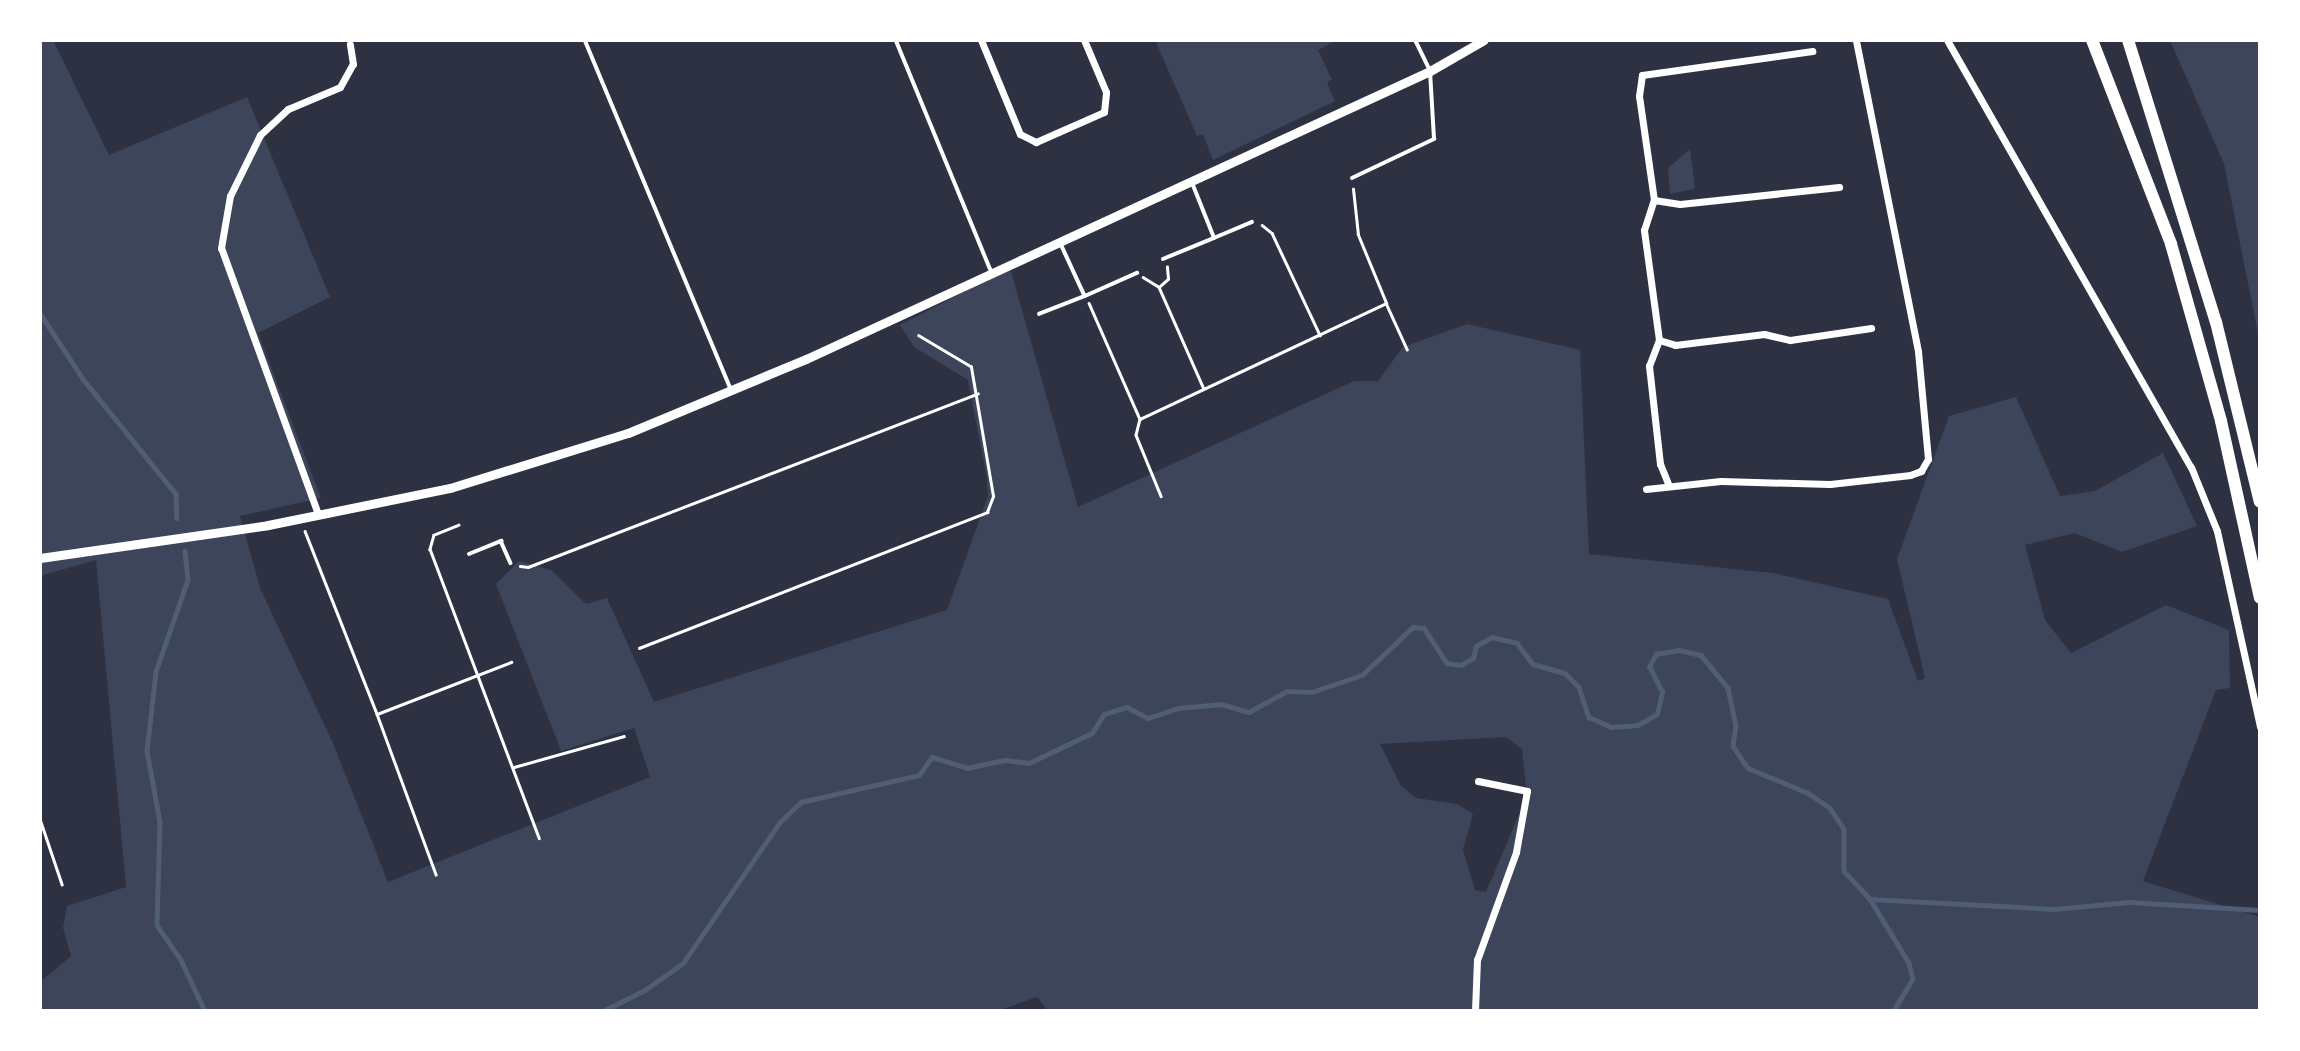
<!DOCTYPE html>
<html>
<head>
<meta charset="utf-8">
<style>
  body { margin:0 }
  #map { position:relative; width:2300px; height:1051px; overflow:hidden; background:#2d3142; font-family:Manrope,sans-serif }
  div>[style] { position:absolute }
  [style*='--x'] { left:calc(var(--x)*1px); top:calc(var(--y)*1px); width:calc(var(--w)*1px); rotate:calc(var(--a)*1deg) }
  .green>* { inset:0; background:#3c4559 }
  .stream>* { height:4.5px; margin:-2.25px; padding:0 2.25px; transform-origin:2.25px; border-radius:2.25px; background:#4f5d75 }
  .path>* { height:2.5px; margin:-1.25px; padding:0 1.25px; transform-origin:1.25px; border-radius:1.25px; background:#fff }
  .service>* { height:3.5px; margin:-1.75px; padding:0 1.75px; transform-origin:1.75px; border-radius:1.75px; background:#fff }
  .minor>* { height:7px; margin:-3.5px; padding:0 3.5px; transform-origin:3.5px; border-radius:3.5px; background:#fff }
  .tertiary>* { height:9px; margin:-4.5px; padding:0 4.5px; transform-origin:4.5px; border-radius:4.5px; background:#fff }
  .trunk>* { height:12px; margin:-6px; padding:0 6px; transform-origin:6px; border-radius:6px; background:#fff }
  span { translate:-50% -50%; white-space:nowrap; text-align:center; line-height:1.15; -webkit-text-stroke:5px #fff; paint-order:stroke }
  .frame { position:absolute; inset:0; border:42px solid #fff; pointer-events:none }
</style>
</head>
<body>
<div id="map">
  <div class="green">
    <div style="clip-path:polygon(evenodd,40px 40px,53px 40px,109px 155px,247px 97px,330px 297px,258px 333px,321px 498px,240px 516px,260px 588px,332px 741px,388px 882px,650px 777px,634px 728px,561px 751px,496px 584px,519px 561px,551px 570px,586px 604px,607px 598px,654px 702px,947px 610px,988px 496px,987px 479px,968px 380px,914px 347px,900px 325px,1010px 268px,1078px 507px,1354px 381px,1378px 381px,1403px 347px,1467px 324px,1580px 350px,1589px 554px,1773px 573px,1888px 599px,1918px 681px,1925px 678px,1897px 559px,1949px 416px,2016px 397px,2060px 496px,2095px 491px,2163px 453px,2197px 526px,2122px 552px,2075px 533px,2025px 545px,2045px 620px,2071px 653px,2166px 605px,2229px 630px,2230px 688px,2216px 690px,2143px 881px,2260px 917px,2260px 1011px,1048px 1011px,1037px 997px,997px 1011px,40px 1011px,40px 982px,71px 956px,63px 928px,67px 906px,126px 887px,96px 560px,40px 576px,40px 40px,1506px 737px,1522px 749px,1527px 796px,1486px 892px,1475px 890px,1463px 850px,1473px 814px,1457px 804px,1416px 798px,1401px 786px,1380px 744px,1506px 737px)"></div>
    <div style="clip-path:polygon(1155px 40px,1337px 40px,1318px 50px,1332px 80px,1327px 82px,1335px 101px,1213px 160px,1203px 134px,1197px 136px)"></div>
    <div style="clip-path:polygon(2170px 40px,2260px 40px,2260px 343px,2224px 164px)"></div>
    <div style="clip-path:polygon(1690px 149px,1695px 189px,1670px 194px,1668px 168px)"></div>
  </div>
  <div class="stream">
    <div style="--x:40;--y:313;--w:79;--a:56.9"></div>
    <div style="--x:83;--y:379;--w:148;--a:51"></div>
    <div style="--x:176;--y:494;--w:24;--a:88"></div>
    <div style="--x:185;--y:551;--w:29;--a:84"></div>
    <div style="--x:188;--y:580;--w:97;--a:109.2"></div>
    <div style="--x:156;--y:672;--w:80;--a:96.5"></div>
    <div style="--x:147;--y:751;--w:72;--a:79.6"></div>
    <div style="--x:160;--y:822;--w:103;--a:91.7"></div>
    <div style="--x:157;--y:925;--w:42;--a:55.6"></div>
    <div style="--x:181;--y:960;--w:56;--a:64.8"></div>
    <div style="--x:1870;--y:899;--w:184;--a:3.1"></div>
    <div style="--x:2054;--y:909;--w:75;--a:-5.3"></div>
    <div style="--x:2129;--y:902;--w:131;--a:3.5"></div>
    <div style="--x:603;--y:1011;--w:47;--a:-26.6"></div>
    <div style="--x:645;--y:990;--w:47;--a:-35.4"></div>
    <div style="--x:683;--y:963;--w:171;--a:-55.5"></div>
    <div style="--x:780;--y:822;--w:29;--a:-44"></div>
    <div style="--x:801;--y:802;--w:121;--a:-12.9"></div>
    <div style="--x:919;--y:775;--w:22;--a:-54"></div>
    <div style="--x:932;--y:757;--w:37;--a:17"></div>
    <div style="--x:967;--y:768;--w:39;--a:-12"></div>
    <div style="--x:1005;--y:760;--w:24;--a:7"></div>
    <div style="--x:1029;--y:763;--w:70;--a:-25.5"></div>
    <div style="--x:1092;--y:733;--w:22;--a:-58"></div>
    <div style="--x:1104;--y:714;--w:24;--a:-17"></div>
    <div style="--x:1127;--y:707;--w:24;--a:28"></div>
    <div style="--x:1148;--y:718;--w:32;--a:-18"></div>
    <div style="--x:1178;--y:708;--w:43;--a:-5.3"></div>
    <div style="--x:1221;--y:704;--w:29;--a:16"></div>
    <div style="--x:1249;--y:712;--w:43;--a:-28.9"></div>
    <div style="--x:1287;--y:691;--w:25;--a:2"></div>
    <div style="--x:1312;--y:692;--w:53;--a:-18.8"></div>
    <div style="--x:1362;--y:675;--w:70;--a:-43.3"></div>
    <div style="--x:1413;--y:627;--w:11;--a:5"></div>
    <div style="--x:1424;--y:628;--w:42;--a:56.7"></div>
    <div style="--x:1447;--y:663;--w:14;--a:8"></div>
    <div style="--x:1461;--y:665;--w:14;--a:-30"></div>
    <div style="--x:1473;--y:658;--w:12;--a:-76"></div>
    <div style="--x:1476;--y:646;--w:18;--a:-29"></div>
    <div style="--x:1492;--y:637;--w:26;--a:13"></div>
    <div style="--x:1517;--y:643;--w:26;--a:53"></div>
    <div style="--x:1533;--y:664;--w:33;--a:16"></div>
    <div style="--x:1565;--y:673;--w:20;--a:45"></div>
    <div style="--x:1579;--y:687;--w:32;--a:72"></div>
    <div style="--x:1589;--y:717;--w:24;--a:24"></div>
    <div style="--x:1611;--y:727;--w:27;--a:-4"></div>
    <div style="--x:1638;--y:725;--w:22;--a:-30"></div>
    <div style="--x:1657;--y:714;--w:23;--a:-77"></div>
    <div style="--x:1662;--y:692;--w:28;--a:-117"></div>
    <div style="--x:1649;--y:667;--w:15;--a:-62"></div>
    <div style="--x:1656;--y:654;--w:23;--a:-10"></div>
    <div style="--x:1679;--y:650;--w:23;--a:13"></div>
    <div style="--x:1701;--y:655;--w:43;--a:50.7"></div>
    <div style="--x:1728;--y:688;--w:38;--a:78"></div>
    <div style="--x:1736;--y:725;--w:21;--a:98"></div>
    <div style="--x:1733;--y:746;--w:27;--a:56"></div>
    <div style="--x:1748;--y:768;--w:65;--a:22.6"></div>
    <div style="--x:1808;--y:793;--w:27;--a:34"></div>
    <div style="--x:1830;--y:808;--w:25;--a:56"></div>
    <div style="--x:1844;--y:829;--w:42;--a:90"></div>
    <div style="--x:1844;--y:871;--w:38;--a:47"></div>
    <div style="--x:1870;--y:899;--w:75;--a:58.6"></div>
    <div style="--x:1909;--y:963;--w:16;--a:76"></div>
    <div style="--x:1913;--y:979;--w:37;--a:121"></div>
  </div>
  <div class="path">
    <div style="--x:1262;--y:225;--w:13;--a:39"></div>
    <div style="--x:1272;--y:233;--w:113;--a:64.8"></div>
    <div style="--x:1143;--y:277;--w:19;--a:32"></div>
    <div style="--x:1159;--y:287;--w:111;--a:66.2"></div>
    <div style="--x:1159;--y:287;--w:12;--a:-42"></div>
    <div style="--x:1168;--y:279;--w:12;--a:-95"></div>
    <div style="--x:1089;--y:303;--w:127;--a:66.3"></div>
    <div style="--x:1140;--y:419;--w:272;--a:-25.2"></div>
    <div style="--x:1386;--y:303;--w:74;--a:-112.4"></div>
    <div style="--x:1358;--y:235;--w:46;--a:-96.2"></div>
    <div style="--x:1386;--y:303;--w:51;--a:65.5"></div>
    <div style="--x:1140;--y:419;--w:16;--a:104"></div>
    <div style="--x:1136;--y:435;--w:66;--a:67.7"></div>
    <div style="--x:459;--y:525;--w:27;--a:158"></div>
    <div style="--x:434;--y:535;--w:15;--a:106"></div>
    <div style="--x:430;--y:549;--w:309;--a:69.3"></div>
    <div style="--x:305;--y:531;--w:197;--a:68.5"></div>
    <div style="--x:377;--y:714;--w:144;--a:-21.2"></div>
    <div style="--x:520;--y:566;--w:8;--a:7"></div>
    <div style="--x:528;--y:567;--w:482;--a:-21.1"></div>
    <div style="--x:639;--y:648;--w:374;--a:-21.3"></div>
    <div style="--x:987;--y:512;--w:17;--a:-69"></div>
    <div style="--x:993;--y:496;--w:131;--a:-99.7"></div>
    <div style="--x:971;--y:367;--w:61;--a:-149.2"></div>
    <div style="--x:377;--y:714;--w:171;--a:69.8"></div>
    <div style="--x:514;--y:767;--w:114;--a:-15.7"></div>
    <div style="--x:40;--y:819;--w:69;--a:71.3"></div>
  </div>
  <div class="service">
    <div style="--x:585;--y:40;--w:378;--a:67.3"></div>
    <div style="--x:896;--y:40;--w:250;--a:67.6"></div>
    <div style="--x:1352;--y:178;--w:91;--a:-25.4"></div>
    <div style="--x:1434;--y:139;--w:68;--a:-93.4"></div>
    <div style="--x:1430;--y:71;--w:34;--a:-116"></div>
    <div style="--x:1214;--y:238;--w:41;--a:-22.8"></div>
    <div style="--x:1061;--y:244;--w:57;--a:65.2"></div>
    <div style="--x:1085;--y:296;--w:57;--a:-23.9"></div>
    <div style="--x:1163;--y:259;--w:55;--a:-22.4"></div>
    <div style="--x:1214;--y:238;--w:59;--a:-111.8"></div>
    <div style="--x:1039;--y:314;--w:49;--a:-21.4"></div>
    <div style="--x:469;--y:554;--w:35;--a:-22"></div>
    <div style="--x:501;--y:541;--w:24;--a:66"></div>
  </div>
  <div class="minor">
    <div style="--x:981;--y:40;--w:102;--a:67.5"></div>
    <div style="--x:1020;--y:134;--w:18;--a:27"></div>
    <div style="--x:1036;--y:142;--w:74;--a:-23.8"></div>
    <div style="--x:1104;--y:112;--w:20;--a:-84"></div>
    <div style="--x:1106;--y:92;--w:56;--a:-112.9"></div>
    <div style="--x:1947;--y:40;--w:492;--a:60.3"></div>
    <div style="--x:2191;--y:467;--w:69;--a:67.9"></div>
    <div style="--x:2217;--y:531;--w:201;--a:77.6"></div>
    <div style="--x:1654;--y:200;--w:105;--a:-98.2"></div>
    <div style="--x:1639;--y:96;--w:21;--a:-82"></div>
    <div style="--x:1642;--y:75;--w:172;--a:-8"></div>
    <div style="--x:1659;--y:340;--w:111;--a:-97.8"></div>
    <div style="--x:1644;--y:230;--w:32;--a:-72"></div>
    <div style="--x:1654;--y:200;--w:26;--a:9"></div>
    <div style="--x:1680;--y:204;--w:160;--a:-6.1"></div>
    <div style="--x:1669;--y:486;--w:24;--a:-112"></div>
    <div style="--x:1660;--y:464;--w:99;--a:-96.4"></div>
    <div style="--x:1649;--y:366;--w:28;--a:-69"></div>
    <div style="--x:1659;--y:340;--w:17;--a:17"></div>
    <div style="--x:1675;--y:345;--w:90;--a:-7"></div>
    <div style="--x:1764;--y:334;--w:27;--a:13"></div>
    <div style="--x:1790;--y:340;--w:82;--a:-8.4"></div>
    <div style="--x:1646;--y:489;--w:75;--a:-6.1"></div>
    <div style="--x:1721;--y:481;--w:109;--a:1.6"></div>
    <div style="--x:1830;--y:484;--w:81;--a:-6.4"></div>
    <div style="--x:1910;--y:475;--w:12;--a:-20"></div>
    <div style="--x:1921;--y:471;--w:14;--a:-60"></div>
    <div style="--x:1928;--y:459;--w:108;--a:-95.3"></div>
    <div style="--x:1918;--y:351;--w:317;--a:-101.3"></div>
    <div style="--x:318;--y:514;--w:283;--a:-110"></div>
    <div style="--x:221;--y:248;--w:53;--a:-80.2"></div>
    <div style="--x:230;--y:196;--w:68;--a:-63.8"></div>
    <div style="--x:260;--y:135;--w:38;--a:-43"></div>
    <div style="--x:288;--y:109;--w:56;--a:-22.9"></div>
    <div style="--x:340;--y:87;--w:26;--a:-61"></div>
    <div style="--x:353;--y:64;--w:20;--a:-99"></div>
    <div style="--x:1475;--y:1011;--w:51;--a:-87.8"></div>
    <div style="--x:1477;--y:960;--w:115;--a:-70.1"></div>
    <div style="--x:1516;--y:852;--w:62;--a:-79.8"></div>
    <div style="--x:1527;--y:791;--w:50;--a:-168.5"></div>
  </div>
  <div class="tertiary">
    <div style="--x:40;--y:558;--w:230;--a:-8.2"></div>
    <div style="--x:268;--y:525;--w:186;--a:-11.5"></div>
    <div style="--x:450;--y:488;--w:186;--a:-17.2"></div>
    <div style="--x:628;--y:433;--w:193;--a:-22.6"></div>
    <div style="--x:806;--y:359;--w:687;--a:-24.78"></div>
    <div style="--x:1430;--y:71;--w:62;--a:-29.9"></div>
  </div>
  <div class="trunk">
    <div style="--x:2092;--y:40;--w:219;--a:68.8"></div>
    <div style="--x:2171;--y:244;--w:184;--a:74.2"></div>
    <div style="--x:2221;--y:421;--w:181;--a:77.6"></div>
    <div style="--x:2128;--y:40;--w:295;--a:72.7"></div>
    <div style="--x:2216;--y:322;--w:185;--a:76.3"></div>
  </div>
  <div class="frame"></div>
</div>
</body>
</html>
